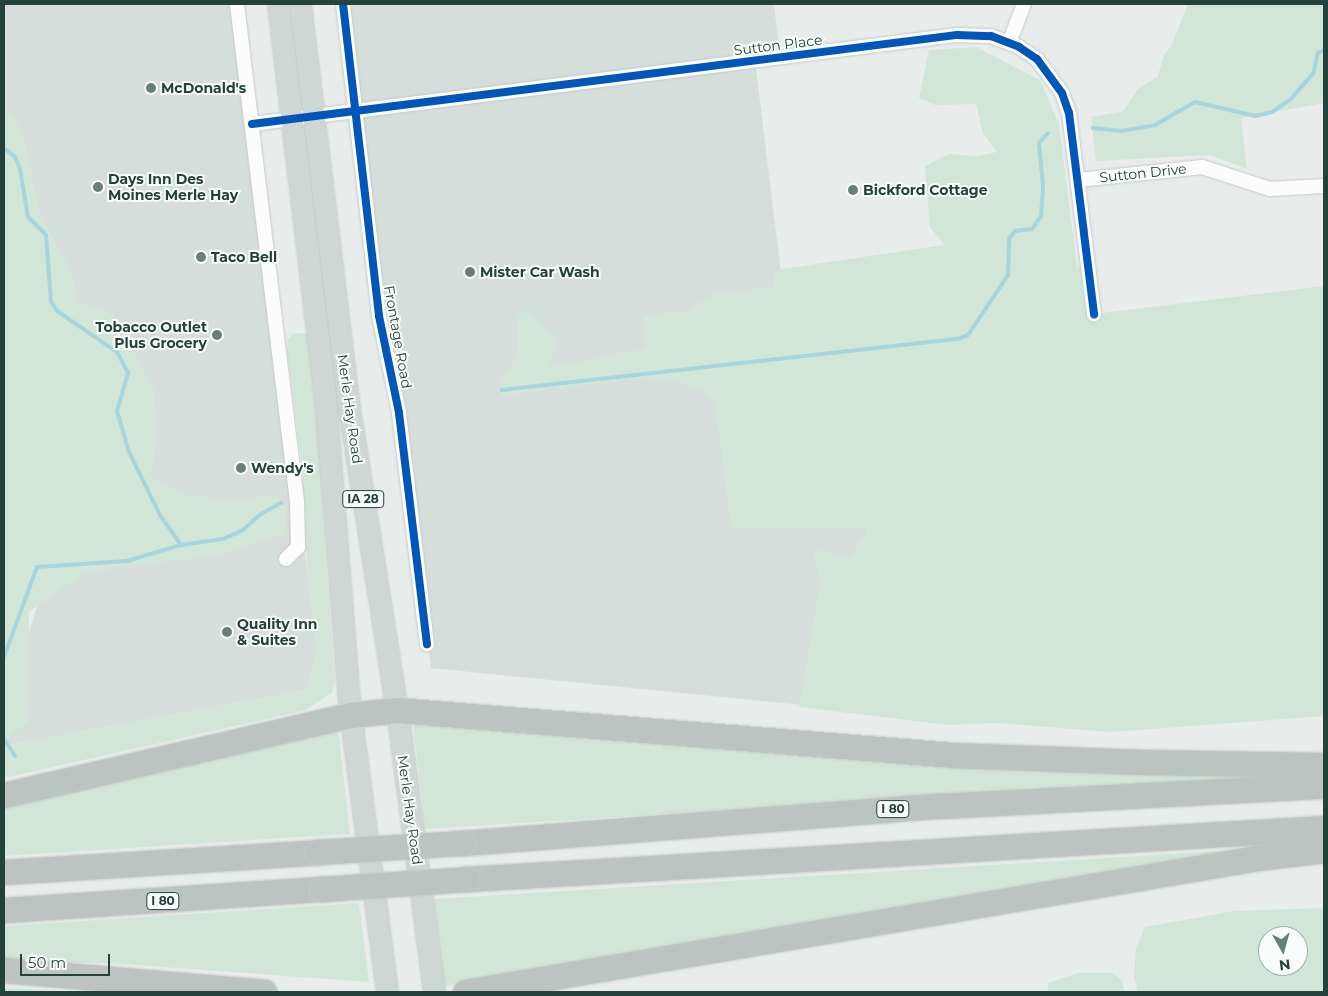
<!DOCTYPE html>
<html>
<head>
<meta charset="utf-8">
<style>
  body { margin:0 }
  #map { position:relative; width:1328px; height:996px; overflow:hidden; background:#e8edeb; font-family:Montserrat,sans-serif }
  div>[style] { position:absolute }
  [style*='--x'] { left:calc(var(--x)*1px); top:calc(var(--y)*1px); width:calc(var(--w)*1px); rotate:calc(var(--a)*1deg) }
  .built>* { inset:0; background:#d6dedb }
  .green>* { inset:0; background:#d1e6d8 }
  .stream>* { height:4px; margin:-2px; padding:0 2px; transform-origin:2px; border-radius:2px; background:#a9d4db }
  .roads { filter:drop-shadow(0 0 1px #c5cac8) drop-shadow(0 0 1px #c5cac8) }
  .minor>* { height:14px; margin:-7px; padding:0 7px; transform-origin:7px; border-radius:7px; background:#fcfcfc }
  .primary>* { height:21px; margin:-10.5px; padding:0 10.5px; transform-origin:10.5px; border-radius:10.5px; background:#cfd7d5 }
  .motorway>* { height:25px; margin:-12.5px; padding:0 12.5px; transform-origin:12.5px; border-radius:12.5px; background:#bcc4c2 }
  .bridges { filter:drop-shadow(0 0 1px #c3ccc9) drop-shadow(0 0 1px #c3ccc9) }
  .motorway-bridge>* { height:25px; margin:-12.5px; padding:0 12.5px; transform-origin:12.5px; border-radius:12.5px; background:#bcc4c2 }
  .cycleway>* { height:8px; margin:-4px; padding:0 4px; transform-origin:4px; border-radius:4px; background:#0057b8 }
  .dots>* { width:14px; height:14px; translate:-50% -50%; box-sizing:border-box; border:2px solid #f7fbf9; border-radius:50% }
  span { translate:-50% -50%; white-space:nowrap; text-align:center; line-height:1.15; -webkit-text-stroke:4px #f7fbf9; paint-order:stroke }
  .shield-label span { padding:1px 4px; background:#f7fbf9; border:1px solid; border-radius:4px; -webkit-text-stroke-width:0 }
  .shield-label { font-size:12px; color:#24423a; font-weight:700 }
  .street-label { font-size:14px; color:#24423a }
  .poi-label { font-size:14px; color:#24423a; font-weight:700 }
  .left { translate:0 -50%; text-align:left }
  .right { translate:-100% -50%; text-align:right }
  .frame { position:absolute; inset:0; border:5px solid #24423a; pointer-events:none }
  .north { position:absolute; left:1258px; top:926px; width:50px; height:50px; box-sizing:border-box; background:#f7fbf9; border:1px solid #a3b1ad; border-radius:50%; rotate:173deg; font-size:14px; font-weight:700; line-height:20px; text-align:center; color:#24423a }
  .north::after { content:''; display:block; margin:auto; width:18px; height:22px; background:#697e78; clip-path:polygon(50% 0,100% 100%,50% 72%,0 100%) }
  .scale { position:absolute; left:20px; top:954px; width:90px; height:22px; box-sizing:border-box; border:2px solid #24423a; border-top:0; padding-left:6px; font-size:15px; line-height:18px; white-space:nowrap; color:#24423a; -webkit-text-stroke:4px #f7fbf9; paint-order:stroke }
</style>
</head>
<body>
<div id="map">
  <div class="built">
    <div style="clip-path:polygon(4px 4px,237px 4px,317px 651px,306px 690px,4px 746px,4px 714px,41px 593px,4px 321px)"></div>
    <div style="clip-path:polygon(343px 4px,774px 4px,780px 58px,755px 61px,785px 305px,731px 527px,909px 527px,931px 718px,431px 668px,379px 316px)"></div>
  </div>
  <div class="green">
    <div style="clip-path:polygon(1188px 4px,1324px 4px,1324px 103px,1241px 118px,1247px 169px,1210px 155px,1096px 161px,1091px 117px,1123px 111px,1138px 89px,1158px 76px,1163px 57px,1172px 44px)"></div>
    <div style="clip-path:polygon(976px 47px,1040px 80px,1059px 124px,1077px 267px,1088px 266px,1094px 314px,1324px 286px,1324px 716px,1111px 732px,996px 723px,948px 725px,799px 707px,820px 582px,813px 548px,847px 559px,865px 536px,867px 527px,731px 527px,715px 403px,708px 394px,678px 380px,641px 378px,501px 396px,501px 379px,518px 357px,518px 316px,527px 311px,557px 339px,549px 367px,645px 349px,643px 316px,688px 312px,712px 294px,773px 288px,775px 270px,944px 245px,930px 227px,925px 166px,949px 154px,977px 156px,997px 152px,983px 133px,976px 104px,935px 105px,919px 98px,929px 50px)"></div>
    <div style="clip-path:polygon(4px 104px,23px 133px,40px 215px,69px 267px,80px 304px,113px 313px,154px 389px,156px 432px,152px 477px,191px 497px,249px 500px,276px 495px,286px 508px,285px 534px,223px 554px,85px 572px,29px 612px,28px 722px,4px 741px)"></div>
    <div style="clip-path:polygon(301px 333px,307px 334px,321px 418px,322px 504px,335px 680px,332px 692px,306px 710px,4px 778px,4px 746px,306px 690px,317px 651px,307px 574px,302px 467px,287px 351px,288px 340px,293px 334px)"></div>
    <div style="clip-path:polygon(413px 724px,1251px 772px,1252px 777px,425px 829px)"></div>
    <div style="clip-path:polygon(338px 728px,350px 834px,4px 856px,4px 805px)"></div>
    <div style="clip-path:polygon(1251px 849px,557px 967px,444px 986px,434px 899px)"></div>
    <div style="clip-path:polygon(359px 903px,369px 982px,107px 963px,4px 962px,4px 926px)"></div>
    <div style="clip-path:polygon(evenodd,1324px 908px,1324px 992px,1138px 992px,1134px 976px,1136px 948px,1145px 927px,1234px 911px,1324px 908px,1268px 936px,1298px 936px,1298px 966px,1268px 966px,1268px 936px)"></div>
    <div style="clip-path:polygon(1078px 973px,1112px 973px,1122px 980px,1124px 992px,1048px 992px,1048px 983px)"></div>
    <div style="clip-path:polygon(4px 988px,79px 992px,4px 992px)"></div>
  </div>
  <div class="stream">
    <div style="--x:1093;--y:128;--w:29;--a:6"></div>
    <div style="--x:1122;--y:131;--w:34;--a:-10"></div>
    <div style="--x:1155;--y:125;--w:46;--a:-29.9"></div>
    <div style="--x:1195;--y:102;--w:62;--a:13.1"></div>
    <div style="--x:1255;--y:116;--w:17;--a:-13"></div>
    <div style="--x:1272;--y:112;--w:22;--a:-34"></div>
    <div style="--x:1290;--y:100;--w:35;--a:-49"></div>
    <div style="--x:1313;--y:74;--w:22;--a:-77"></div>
    <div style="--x:1318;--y:53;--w:7;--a:-27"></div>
    <div style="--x:4;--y:148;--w:14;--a:39"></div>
    <div style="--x:15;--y:157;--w:13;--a:67"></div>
    <div style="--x:20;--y:169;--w:49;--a:80.5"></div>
    <div style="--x:28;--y:217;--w:25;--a:45"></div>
    <div style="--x:46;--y:235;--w:66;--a:85.7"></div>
    <div style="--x:51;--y:301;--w:12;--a:59"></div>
    <div style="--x:57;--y:311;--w:73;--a:34.3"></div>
    <div style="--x:117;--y:352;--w:24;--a:62"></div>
    <div style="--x:128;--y:373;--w:40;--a:106"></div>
    <div style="--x:117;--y:411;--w:43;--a:73.7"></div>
    <div style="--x:129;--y:452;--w:70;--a:63.8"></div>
    <div style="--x:160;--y:515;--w:37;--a:55"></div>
    <div style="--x:502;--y:390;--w:459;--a:-6.4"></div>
    <div style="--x:958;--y:339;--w:11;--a:-22"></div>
    <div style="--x:968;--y:335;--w:72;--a:-56.3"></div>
    <div style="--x:1008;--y:275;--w:36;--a:-88"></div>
    <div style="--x:1009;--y:239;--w:10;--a:-53"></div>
    <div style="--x:1015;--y:231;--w:17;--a:-7"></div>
    <div style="--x:1032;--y:229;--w:16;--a:-55"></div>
    <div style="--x:1041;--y:216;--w:30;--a:-86"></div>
    <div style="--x:1043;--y:186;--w:43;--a:-95.3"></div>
    <div style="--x:1039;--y:143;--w:13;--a:-48"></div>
    <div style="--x:4;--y:657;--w:96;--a:-69.9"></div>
    <div style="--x:37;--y:567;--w:90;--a:-3.8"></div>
    <div style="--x:127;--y:561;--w:56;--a:-16.5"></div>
    <div style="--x:181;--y:545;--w:42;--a:-8.1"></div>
    <div style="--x:223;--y:539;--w:22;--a:-24"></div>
    <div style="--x:243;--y:530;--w:24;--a:-42"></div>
    <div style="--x:261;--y:514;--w:23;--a:-29"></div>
    <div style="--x:4;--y:739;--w:20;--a:57"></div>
  </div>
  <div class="roads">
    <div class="minor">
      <div style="--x:237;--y:4;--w:502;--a:83.13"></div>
      <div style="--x:297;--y:502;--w:45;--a:88.7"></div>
      <div style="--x:298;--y:547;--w:17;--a:135"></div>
      <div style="--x:343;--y:4;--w:314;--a:83.4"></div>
      <div style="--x:379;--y:316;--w:99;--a:78.3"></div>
      <div style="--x:399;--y:413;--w:233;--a:83.1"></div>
      <div style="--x:1009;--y:43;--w:42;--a:-69"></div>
      <div style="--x:252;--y:124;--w:711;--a:-7.2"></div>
      <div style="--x:957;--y:35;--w:34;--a:2"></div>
      <div style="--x:991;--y:36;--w:30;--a:21"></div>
      <div style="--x:1019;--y:47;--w:22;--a:34"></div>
      <div style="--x:1037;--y:59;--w:42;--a:53.7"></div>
      <div style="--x:1062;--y:93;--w:21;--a:71"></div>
      <div style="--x:1069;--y:113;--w:203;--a:82.9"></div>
      <div style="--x:1078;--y:180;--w:125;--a:-6"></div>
      <div style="--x:1202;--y:167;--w:71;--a:17.9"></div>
      <div style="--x:1270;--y:189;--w:54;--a:-3.2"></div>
    </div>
    <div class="primary">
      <div style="--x:278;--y:4;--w:408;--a:83.2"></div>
      <div style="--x:326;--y:409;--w:295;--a:85.5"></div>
      <div style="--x:349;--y:703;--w:291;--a:82.5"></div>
      <div style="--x:300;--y:4;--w:407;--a:83.1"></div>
      <div style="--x:349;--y:408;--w:306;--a:81"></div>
      <div style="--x:397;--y:710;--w:284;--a:82.5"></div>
    </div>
    <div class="motorway">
      <div style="--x:4;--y:795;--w:356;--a:-13"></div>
      <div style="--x:351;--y:715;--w:46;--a:-6.2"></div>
      <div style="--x:397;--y:710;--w:558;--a:4.63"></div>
      <div style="--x:953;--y:755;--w:188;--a:2.1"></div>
      <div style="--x:1141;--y:762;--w:183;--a:0.9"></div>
      <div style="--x:463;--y:843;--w:476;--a:-4.5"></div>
      <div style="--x:938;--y:806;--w:387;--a:-3"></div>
      <div style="--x:4;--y:872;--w:315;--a:-3.6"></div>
      <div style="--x:467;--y:879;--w:859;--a:-3.41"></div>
      <div style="--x:4;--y:910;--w:319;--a:-3.8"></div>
      <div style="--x:4;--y:970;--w:261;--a:4.8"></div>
      <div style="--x:465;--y:992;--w:803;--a:-9.6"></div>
      <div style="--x:1257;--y:858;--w:67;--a:-6.8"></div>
    </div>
  </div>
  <div class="bridges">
    <div class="motorway-bridge">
      <div style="--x:318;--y:852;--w:145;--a:-3.6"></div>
      <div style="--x:322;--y:889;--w:145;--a:-3.9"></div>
    </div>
  </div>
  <div class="cycleway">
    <div style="--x:343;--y:4;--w:314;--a:83.4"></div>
    <div style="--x:379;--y:316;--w:99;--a:78.3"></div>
    <div style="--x:399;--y:413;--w:233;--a:83.1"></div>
    <div style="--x:252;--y:124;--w:711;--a:-7.2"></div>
    <div style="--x:957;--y:35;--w:34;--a:2"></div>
    <div style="--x:991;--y:36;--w:30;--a:21"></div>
    <div style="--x:1019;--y:47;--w:22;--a:34"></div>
    <div style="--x:1037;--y:59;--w:42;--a:53.7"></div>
    <div style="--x:1062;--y:93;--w:21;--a:71"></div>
    <div style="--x:1069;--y:113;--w:203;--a:82.9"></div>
  </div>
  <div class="dots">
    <div style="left:151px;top:88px;background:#697e78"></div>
    <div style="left:98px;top:187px;background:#697e78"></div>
    <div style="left:853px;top:190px;background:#697e78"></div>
    <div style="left:201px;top:257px;background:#697e78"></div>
    <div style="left:470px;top:272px;background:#697e78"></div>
    <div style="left:217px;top:335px;background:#697e78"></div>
    <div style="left:241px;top:468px;background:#697e78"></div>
    <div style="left:227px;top:632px;background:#697e78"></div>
  </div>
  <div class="shield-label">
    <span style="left:363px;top:499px">IA 28</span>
    <span style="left:893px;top:809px">I 80</span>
    <span style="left:163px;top:901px">I 80</span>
  </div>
  <div class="street-label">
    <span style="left:778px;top:45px;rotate:-7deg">Sutton Place</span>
    <span style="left:1143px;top:173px;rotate:-6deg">Sutton Drive</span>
    <span style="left:398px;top:337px;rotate:80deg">Frontage Road</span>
    <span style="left:350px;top:409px;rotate:82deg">Merle Hay Road</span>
    <span style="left:410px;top:810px;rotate:82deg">Merle Hay Road</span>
  </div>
  <div class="poi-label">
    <span class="left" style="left:161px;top:88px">McDonald's</span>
    <span class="left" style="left:108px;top:187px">Days Inn Des<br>Moines Merle Hay</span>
    <span class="left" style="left:863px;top:190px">Bickford Cottage</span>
    <span class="left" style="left:211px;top:257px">Taco Bell</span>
    <span class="left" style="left:480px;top:272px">Mister Car Wash</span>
    <span class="right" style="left:207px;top:335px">Tobacco Outlet<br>Plus Grocery</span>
    <span class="left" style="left:251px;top:468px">Wendy's</span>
    <span class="left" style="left:237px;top:632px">Quality Inn<br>&amp; Suites</span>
  </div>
  <div class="frame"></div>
  <div class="north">N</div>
  <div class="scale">50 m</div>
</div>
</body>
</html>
